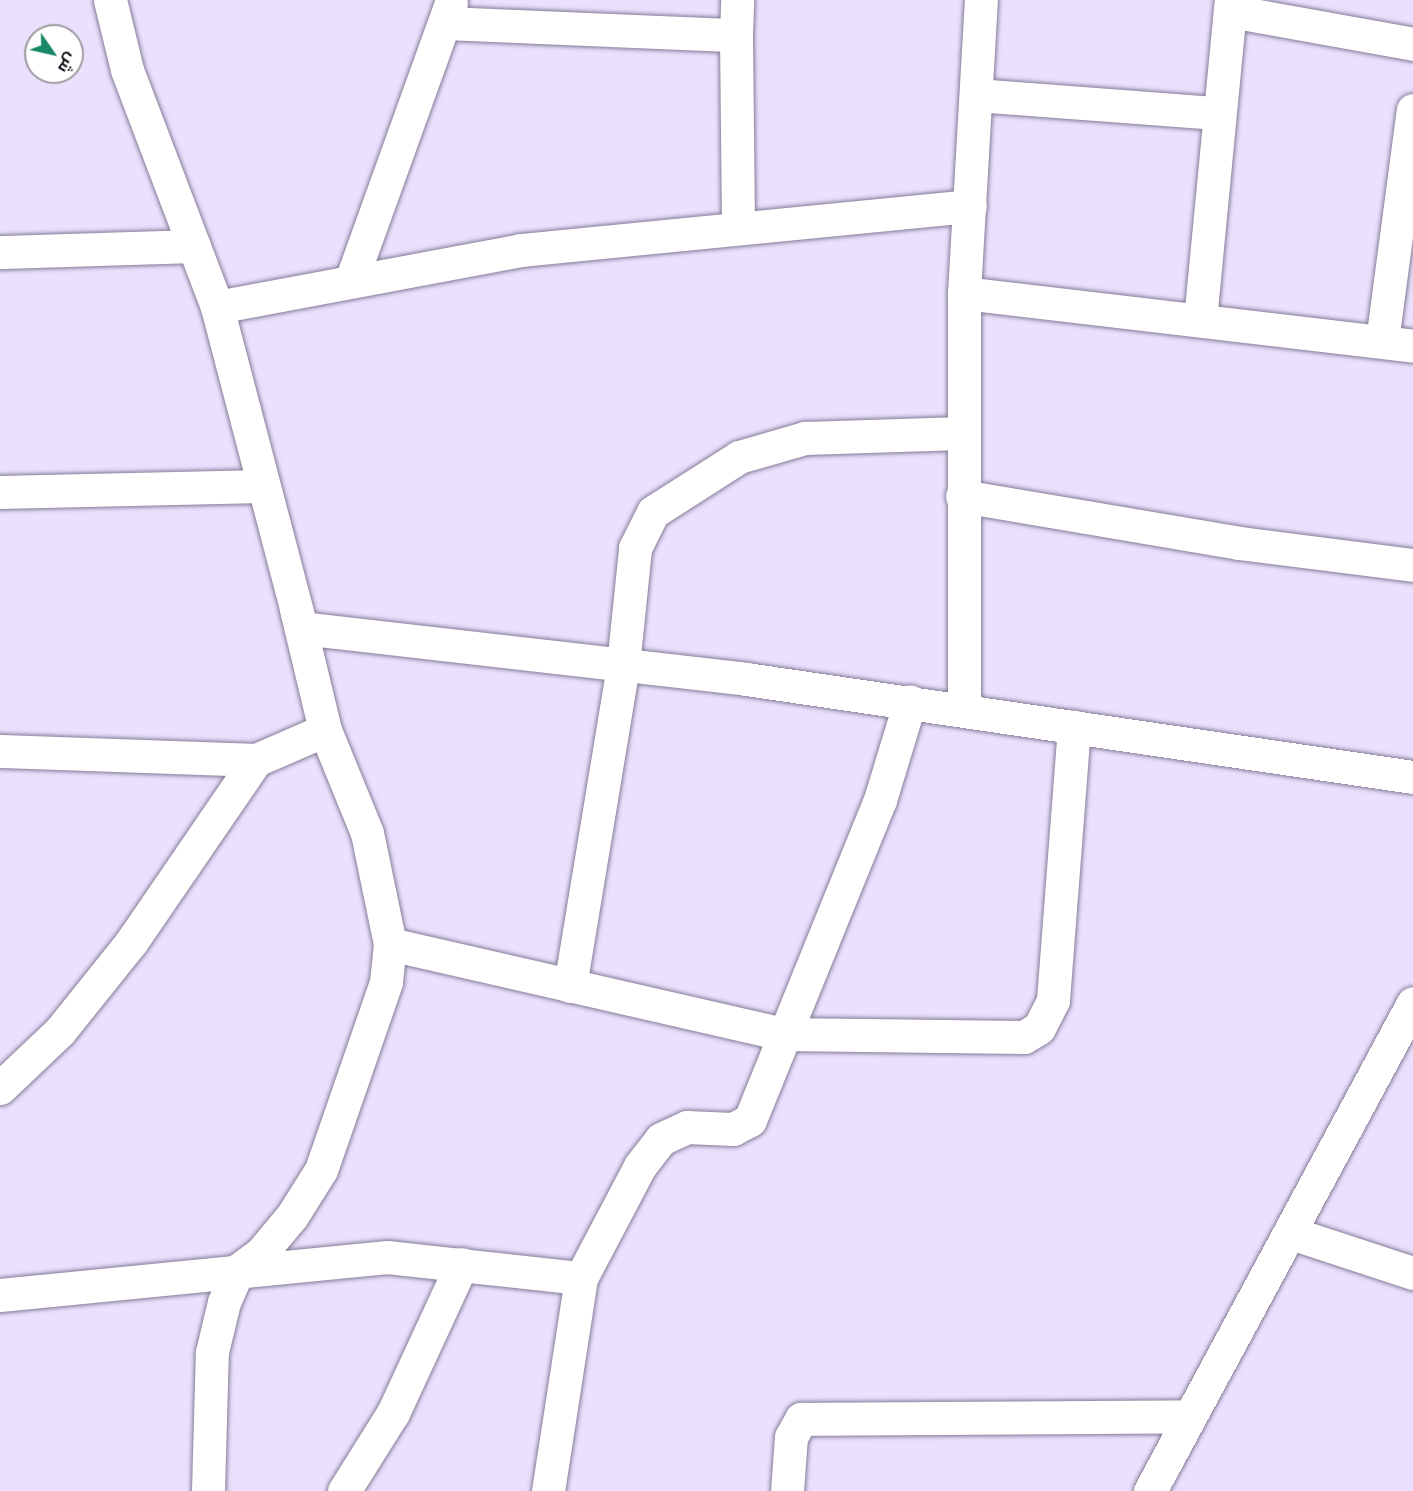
<!DOCTYPE html>
<html>
<head>
<meta charset="utf-8">
<style>
  body { margin:0 }
  #map { position:relative; width:1413px; height:1491px; overflow:hidden; background:#ebe1fe; font-family:"Work Sans",Cairo,sans-serif }
  div>[style] { position:absolute }
  [style*='--x'] { left:calc(var(--x)*1px); top:calc(var(--y)*1px); width:calc(var(--w)*1px); rotate:calc(var(--a)*1deg) }
  .roads { filter:drop-shadow(0 0 2px #857c97) drop-shadow(0 0 2px #857c97) }
  .minor>* { height:33px; margin:-16.5px; padding:0 16.5px; transform-origin:16.5px; border-radius:16.5px; background:#fff }
  span { translate:-50% -50%; white-space:nowrap; text-align:center; line-height:1.15; -webkit-text-stroke:6px #fff; paint-order:stroke }
  .north { position:absolute; left:24px; top:24px; width:60px; height:60px; box-sizing:border-box; background:#fff; border:2px solid #9e9da1; border-radius:50%; rotate:124deg; font-size:16px; font-weight:700; line-height:24px; text-align:center; color:#0d0a13 }
  .north::after { content:''; display:block; margin:auto; width:21px; height:27px; background:#188866; clip-path:polygon(50% 0,100% 100%,50% 72%,0 100%) }
</style>
</head>
<body>
<div id="map">
  <div class="roads">
    <div class="minor">
      <div style="--x:110;--y:0;--w:72;--a:76.3"></div>
      <div style="--x:127;--y:70;--w:254;--a:69.2"></div>
      <div style="--x:217;--y:307;--w:332;--a:75.3"></div>
      <div style="--x:301;--y:628;--w:448;--a:6.5"></div>
      <div style="--x:746;--y:679;--w:674;--a:8.36"></div>
      <div style="--x:1230;--y:11;--w:186;--a:10.2"></div>
      <div style="--x:445;--y:23;--w:291;--a:2.4"></div>
      <div style="--x:736;--y:35;--w:35;--a:-88"></div>
      <div style="--x:736;--y:35;--w:193;--a:89.4"></div>
      <div style="--x:976;--y:95;--w:242;--a:4.3"></div>
      <div style="--x:0;--y:252;--w:194;--a:-1.8"></div>
      <div style="--x:352;--y:278;--w:292;--a:-70.2"></div>
      <div style="--x:964;--y:293;--w:452;--a:6.7"></div>
      <div style="--x:217;--y:307;--w:309;--a:-10.6"></div>
      <div style="--x:521;--y:250;--w:451;--a:-5.6"></div>
      <div style="--x:1200;--y:320;--w:321;--a:-84.5"></div>
      <div style="--x:1382;--y:341;--w:233;--a:-82.4"></div>
      <div style="--x:0;--y:492;--w:258;--a:-1.3"></div>
      <div style="--x:962;--y:496;--w:281;--a:9.6"></div>
      <div style="--x:1239;--y:543;--w:175;--a:7.2"></div>
      <div style="--x:964;--y:710;--w:417;--a:-90"></div>
      <div style="--x:964;--y:293;--w:293;--a:-86.7"></div>
      <div style="--x:0;--y:751;--w:256;--a:2"></div>
      <div style="--x:390;--y:944;--w:402;--a:12.9"></div>
      <div style="--x:782;--y:1034;--w:242;--a:0.7"></div>
      <div style="--x:1024;--y:1037;--w:17;--a:-31"></div>
      <div style="--x:1039;--y:1028;--w:31;--a:-63"></div>
      <div style="--x:1053;--y:1000;--w:274;--a:-85.6"></div>
      <div style="--x:570;--y:986;--w:325;--a:-80.6"></div>
      <div style="--x:623;--y:665;--w:118;--a:-84.1"></div>
      <div style="--x:635;--y:548;--w:40;--a:-63.4"></div>
      <div style="--x:653;--y:512;--w:102;--a:-32.6"></div>
      <div style="--x:739;--y:457;--w:69;--a:-16.1"></div>
      <div style="--x:805;--y:438;--w:157;--a:-1.8"></div>
      <div style="--x:0;--y:1088;--w:83;--a:-43.5"></div>
      <div style="--x:60;--y:1031;--w:115;--a:-51.3"></div>
      <div style="--x:132;--y:941;--w:219;--a:-55.6"></div>
      <div style="--x:256;--y:760;--w:75;--a:-23.5"></div>
      <div style="--x:1291;--y:1233;--w:128;--a:18.2"></div>
      <div style="--x:581;--y:1278;--w:127;--a:-62.2"></div>
      <div style="--x:640;--y:1166;--w:34;--a:-52"></div>
      <div style="--x:661;--y:1139;--w:29;--a:-25"></div>
      <div style="--x:687;--y:1127;--w:46;--a:2.5"></div>
      <div style="--x:733;--y:1129;--w:19;--a:-28"></div>
      <div style="--x:750;--y:1120;--w:345;--a:-67.9"></div>
      <div style="--x:880;--y:800;--w:103;--a:-73.1"></div>
      <div style="--x:0;--y:1295;--w:389;--a:-5.6"></div>
      <div style="--x:387;--y:1257;--w:195;--a:6.2"></div>
      <div style="--x:581;--y:1278;--w:216;--a:98.8"></div>
      <div style="--x:208;--y:1491;--w:139;--a:-88.4"></div>
      <div style="--x:212;--y:1352;--w:51;--a:-76.5"></div>
      <div style="--x:224;--y:1302;--w:35;--a:-66"></div>
      <div style="--x:238;--y:1270;--w:29;--a:-36"></div>
      <div style="--x:261;--y:1253;--w:48;--a:-50"></div>
      <div style="--x:292;--y:1216;--w:54;--a:-57.8"></div>
      <div style="--x:321;--y:1170;--w:199;--a:-70.9"></div>
      <div style="--x:386;--y:982;--w:38;--a:-84"></div>
      <div style="--x:390;--y:944;--w:113;--a:-101.7"></div>
      <div style="--x:367;--y:833;--w:111;--a:-112.2"></div>
      <div style="--x:325;--y:730;--w:124;--a:-103.5"></div>
      <div style="--x:344;--y:1491;--w:92;--a:-57.9"></div>
      <div style="--x:393;--y:1413;--w:164;--a:-65.2"></div>
      <div style="--x:787;--y:1491;--w:54;--a:-85.8"></div>
      <div style="--x:791;--y:1437;--w:21;--a:-61"></div>
      <div style="--x:801;--y:1419;--w:388;--a:-0.4"></div>
      <div style="--x:1150;--y:1491;--w:554;--a:-61.68"></div>
    </div>
  </div>
  <div class="north">ش</div>
</div>
</body>
</html>
